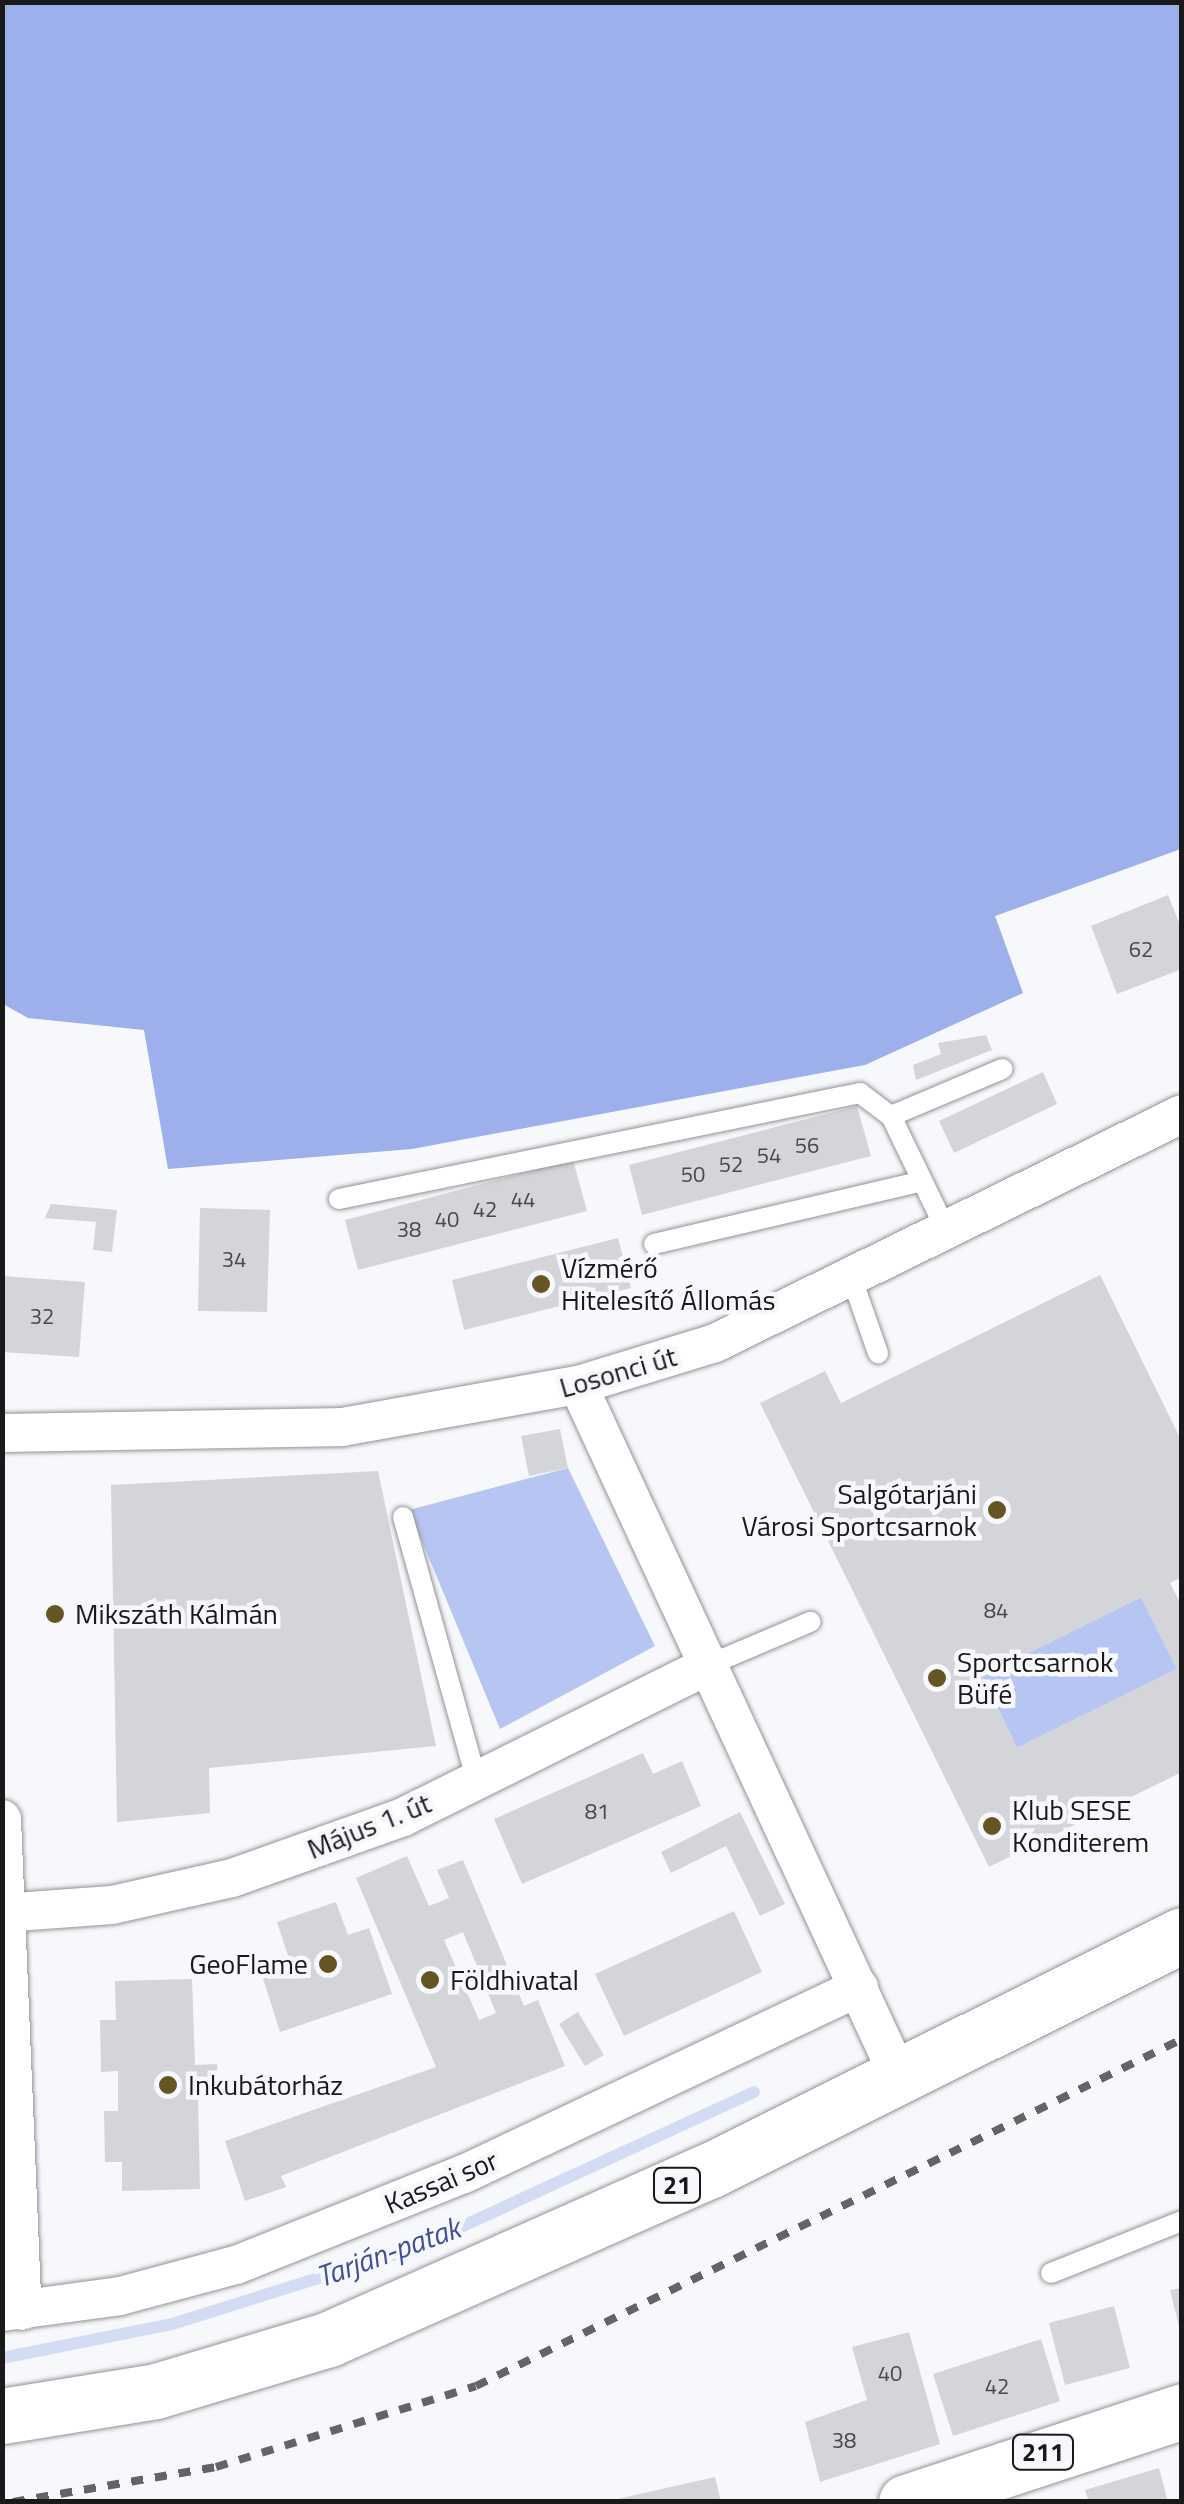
<!DOCTYPE html>
<html>
<head>
<meta charset="utf-8">
<style>
  body { margin:0 }
  #map { position:relative; width:1184px; height:2504px; overflow:hidden; background:#f7f8fb; font-family:"Titillium Web",sans-serif }
  div>[style] { position:absolute }
  [style*='--x'] { left:calc(var(--x)*1px); top:calc(var(--y)*1px); width:calc(var(--w)*1px); rotate:calc(var(--a)*1deg) }
  .green>* { inset:0; background:#b7c5f3 }
  .forest>* { inset:0; background:#9eb0eb }
  .stream>* { height:12px; margin:-6px; padding:0 6px; transform-origin:6px; border-radius:6px; background:#d4dcf4 }
  .building>* { inset:0; background:#d4d5d9 }
  .roads { filter:drop-shadow(0 0 2px #929396) drop-shadow(0 0 2px #929396) }
  .lane>* { height:20px; margin:-10px; padding:0 10px; transform-origin:10px; border-radius:10px; background:#fff }
  .street>* { height:38px; margin:-19px; padding:0 19px; transform-origin:19px; border-radius:19px; background:#fff }
  .primary>* { height:55px; margin:-27.5px; padding:0 27.5px; transform-origin:27.5px; border-radius:27.5px; background:#fff }
  .rail>* { height:8px; margin-top:-4px; transform-origin:0; background:repeating-linear-gradient(90deg,#646466 0 12px,transparent 0 24px) }
  .dots>* { width:28px; height:28px; translate:-50% -50%; box-sizing:border-box; border:5px solid #f7f8fb; border-radius:50% }
  span { translate:-50% -50%; white-space:nowrap; text-align:center; line-height:1.15; -webkit-text-stroke:9px #f7f8fb; paint-order:stroke }
  .number-label { font-size:22px; color:#48484a }
  .number-label span { -webkit-text-stroke-width:0 }
  .shield-label span { padding:2px 8px; background:#f7f8fb; border:2px solid; border-radius:8px; -webkit-text-stroke-width:0 }
  .shield-label { font-size:25px; color:#19191a; font-weight:700 }
  .poi-label { font-size:28px; color:#19191a }
  .left { translate:0 -50%; text-align:left }
  .right { translate:-100% -50%; text-align:right }
  .street-label { font-size:28px; color:#19191a }
  .water-label { font-size:30px; color:#405097; font-style:italic }
  .frame { position:absolute; inset:0; border:5px solid #19191a; pointer-events:none }
</style>
</head>
<body>
<div id="map">
  <div class="green">
    <div style="clip-path:polygon(568px 1468px,655px 1646px,500px 1729px,409px 1510px)"></div>
    <div style="clip-path:polygon(1141px 1597px,1177px 1669px,1017px 1748px,982px 1676px)"></div>
  </div>
  <div class="forest">
    <div style="clip-path:polygon(3px 2px,1181px 3px,1181px 849px,995px 916px,1023px 993px,865px 1065px,412px 1149px,168px 1169px,144px 1030px,28px 1018px,3px 1004px)"></div>
  </div>
  <div class="stream">
    <div style="--x:2;--y:2358;--w:173;--a:-11.3"></div>
    <div style="--x:172;--y:2324;--w:255;--a:-17.4"></div>
    <div style="--x:415;--y:2248;--w:373;--a:-24.7"></div>
  </div>
  <div class="building">
    <div style="clip-path:polygon(1168px 895px,1182px 930px,1182px 969px,1117px 994px,1091px 926px)"></div>
    <div style="clip-path:polygon(986px 1035px,992px 1050px,916px 1080px,913px 1065px,941px 1054px,938px 1043px)"></div>
    <div style="clip-path:polygon(1043px 1072px,1057px 1104px,954px 1153px,939px 1121px)"></div>
    <div style="clip-path:polygon(857px 1106px,871px 1156px,642px 1215px,629px 1165px)"></div>
    <div style="clip-path:polygon(573px 1160px,587px 1211px,358px 1270px,345px 1220px)"></div>
    <div style="clip-path:polygon(51px 1204px,117px 1210px,112px 1252px,93px 1250px,96px 1222px,45px 1218px)"></div>
    <div style="clip-path:polygon(200px 1208px,270px 1210px,267px 1312px,198px 1311px)"></div>
    <div style="clip-path:polygon(618px 1238px,631px 1288px,464px 1330px,452px 1280px)"></div>
    <div style="clip-path:polygon(evenodd,1100px 1275px,1182px 1442px,1182px 1577px,1170px 1583px,1182px 1606px,1182px 1772px,989px 1867px,760px 1403px,825px 1371px,841px 1403px,1100px 1275px,1141px 1597px,1177px 1669px,1017px 1748px,982px 1676px,1141px 1597px)"></div>
    <div style="clip-path:polygon(2px 1276px,85px 1282px,79px 1357px,2px 1352px)"></div>
    <div style="clip-path:polygon(560px 1429px,568px 1468px,529px 1476px,521px 1436px)"></div>
    <div style="clip-path:polygon(378px 1471px,436px 1746px,209px 1768px,210px 1813px,117px 1822px,111px 1485px)"></div>
    <div style="clip-path:polygon(643px 1753px,653px 1774px,682px 1761px,701px 1806px,522px 1884px,494px 1819px)"></div>
    <div style="clip-path:polygon(740px 1812px,785px 1904px,760px 1916px,726px 1846px,671px 1873px,661px 1852px)"></div>
    <div style="clip-path:polygon(evenodd,407px 1856px,429px 1906px,449px 1898px,437px 1870px,463px 1860px,524px 2006px,538px 2000px,565px 2066px,281px 2176px,286px 2187px,245px 2201px,225px 2141px,436px 2067px,356px 1878px,407px 1856px,463px 1932px,496px 2013px,479px 2020px,444px 1940px,463px 1932px)"></div>
    <div style="clip-path:polygon(336px 1902px,348px 1935px,369px 1928px,392px 1994px,280px 2032px,260px 1969px,289px 1959px,277px 1922px)"></div>
    <div style="clip-path:polygon(734px 1911px,762px 1972px,624px 2036px,595px 1974px)"></div>
    <div style="clip-path:polygon(192px 1979px,195px 2065px,217px 2064px,218px 2099px,198px 2099px,200px 2189px,122px 2191px,122px 2162px,105px 2162px,104px 2111px,118px 2111px,118px 2071px,101px 2072px,100px 2020px,116px 2020px,115px 1981px)"></div>
    <div style="clip-path:polygon(578px 2012px,604px 2055px,585px 2066px,559px 2024px)"></div>
    <div style="clip-path:polygon(1182px 2288px,1182px 2331px,1180px 2331px,1170px 2290px)"></div>
    <div style="clip-path:polygon(1114px 2306px,1130px 2368px,1065px 2385px,1049px 2323px)"></div>
    <div style="clip-path:polygon(909px 2332px,940px 2444px,820px 2482px,805px 2422px,867px 2400px,852px 2347px)"></div>
    <div style="clip-path:polygon(1041px 2339px,1060px 2401px,953px 2436px,933px 2374px)"></div>
    <div style="clip-path:polygon(1159px 2468px,1168px 2502px,1089px 2502px,1085px 2490px)"></div>
    <div style="clip-path:polygon(715px 2477px,721px 2502px,614px 2502px,613px 2500px)"></div>
  </div>
  <div class="roads">
    <div class="lane">
      <div style="--x:891;--y:1116;--w:121;--a:-22.9"></div>
      <div style="--x:339;--y:1199;--w:532;--a:-11.5"></div>
      <div style="--x:860;--y:1093;--w:39;--a:37"></div>
      <div style="--x:891;--y:1116;--w:127;--a:64.2"></div>
      <div style="--x:654;--y:1244;--w:275;--a:-13.2"></div>
      <div style="--x:851;--y:1276;--w:82;--a:70.7"></div>
      <div style="--x:403;--y:1517;--w:271;--a:74.4"></div>
      <div style="--x:711;--y:1664;--w:108;--a:-23"></div>
      <div style="--x:1051;--y:2273;--w:141;--a:-21.7"></div>
    </div>
    <div class="street">
      <div style="--x:578;--y:1385;--w:763;--a:65.11"></div>
      <div style="--x:2;--y:1433;--w:340;--a:-1"></div>
      <div style="--x:342;--y:1427;--w:240;--a:-10.1"></div>
      <div style="--x:578;--y:1385;--w:143;--a:-17"></div>
      <div style="--x:715;--y:1343;--w:520;--a:-26.12"></div>
      <div style="--x:2;--y:1819;--w:492;--a:87.6"></div>
      <div style="--x:2;--y:1913;--w:110;--a:-4.2"></div>
      <div style="--x:112;--y:1905;--w:123;--a:-12.7"></div>
      <div style="--x:232;--y:1878;--w:182;--a:-19.6"></div>
      <div style="--x:403;--y:1817;--w:344;--a:-26.4"></div>
      <div style="--x:2;--y:2312;--w:119;--a:-7.7"></div>
      <div style="--x:120;--y:2296;--w:120;--a:-15"></div>
      <div style="--x:236;--y:2265;--w:245;--a:-21.8"></div>
      <div style="--x:464;--y:2174;--w:437;--a:-25.3"></div>
    </div>
    <div class="primary">
      <div style="--x:2;--y:2416;--w:156;--a:-9.2"></div>
      <div style="--x:156;--y:2391;--w:181;--a:-16.7"></div>
      <div style="--x:329;--y:2339;--w:418;--a:-23.9"></div>
      <div style="--x:711;--y:2170;--w:526;--a:-26.52"></div>
      <div style="--x:906;--y:2502;--w:291;--a:-18.2"></div>
    </div>
  </div>
  <div class="rail">
    <div style="--x:13;--y:2502;--w:206;--a:-9.8"></div>
    <div style="--x:216;--y:2467;--w:272;--a:-17.3"></div>
    <div style="--x:476;--y:2386;--w:787;--a:-26.17"></div>
  </div>
  <div class="dots">
    <div style="left:541px;top:1284px;background:#655522"></div>
    <div style="left:997px;top:1510px;background:#655522"></div>
    <div style="left:55px;top:1614px;background:#655522"></div>
    <div style="left:937px;top:1678px;background:#655522"></div>
    <div style="left:992px;top:1826px;background:#655522"></div>
    <div style="left:328px;top:1964px;background:#655522"></div>
    <div style="left:430px;top:1980px;background:#655522"></div>
    <div style="left:168px;top:2085px;background:#655522"></div>
  </div>
  <div class="number-label">
    <span style="left:1141px;top:950px">62</span>
    <span style="left:807px;top:1146px">56</span>
    <span style="left:769px;top:1156px">54</span>
    <span style="left:731px;top:1165px">52</span>
    <span style="left:693px;top:1175px">50</span>
    <span style="left:523px;top:1200px">44</span>
    <span style="left:485px;top:1210px">42</span>
    <span style="left:447px;top:1220px">40</span>
    <span style="left:409px;top:1230px">38</span>
    <span style="left:234px;top:1260px">34</span>
    <span style="left:42px;top:1317px">32</span>
    <span style="left:996px;top:1611px">84</span>
    <span style="left:597px;top:1812px">81</span>
    <span style="left:890px;top:2374px">40</span>
    <span style="left:997px;top:2387px">42</span>
    <span style="left:844px;top:2441px">38</span>
  </div>
  <div class="shield-label">
    <span style="left:677px;top:2185px">21</span>
    <span style="left:1043px;top:2452px">211</span>
  </div>
  <div class="poi-label">
    <span class="left" style="left:561px;top:1284px">Vízmérő<br>Hitelesítő Állomás</span>
    <span class="right" style="left:977px;top:1510px">Salgótarjáni<br>Városi Sportcsarnok</span>
    <span class="left" style="left:75px;top:1614px">Mikszáth Kálmán</span>
    <span class="left" style="left:957px;top:1678px">Sportcsarnok<br>Büfé</span>
    <span class="left" style="left:1012px;top:1826px">Klub SESE<br>Konditerem</span>
    <span class="right" style="left:308px;top:1964px">GeoFlame</span>
    <span class="left" style="left:450px;top:1980px">Földhivatal</span>
    <span class="left" style="left:188px;top:2085px">Inkubátorház</span>
  </div>
  <div class="street-label">
    <span style="left:618px;top:1372px;rotate:-16deg">Losonci út</span>
    <span style="left:369px;top:1826px;rotate:-22deg">Május 1. út</span>
    <span style="left:441px;top:2182px;rotate:-23deg">Kassai sor</span>
  </div>
  <div class="water-label">
    <span style="left:388px;top:2252px;rotate:-20deg">Tarján-patak</span>
  </div>
  <div class="frame"></div>
</div>
</body>
</html>
